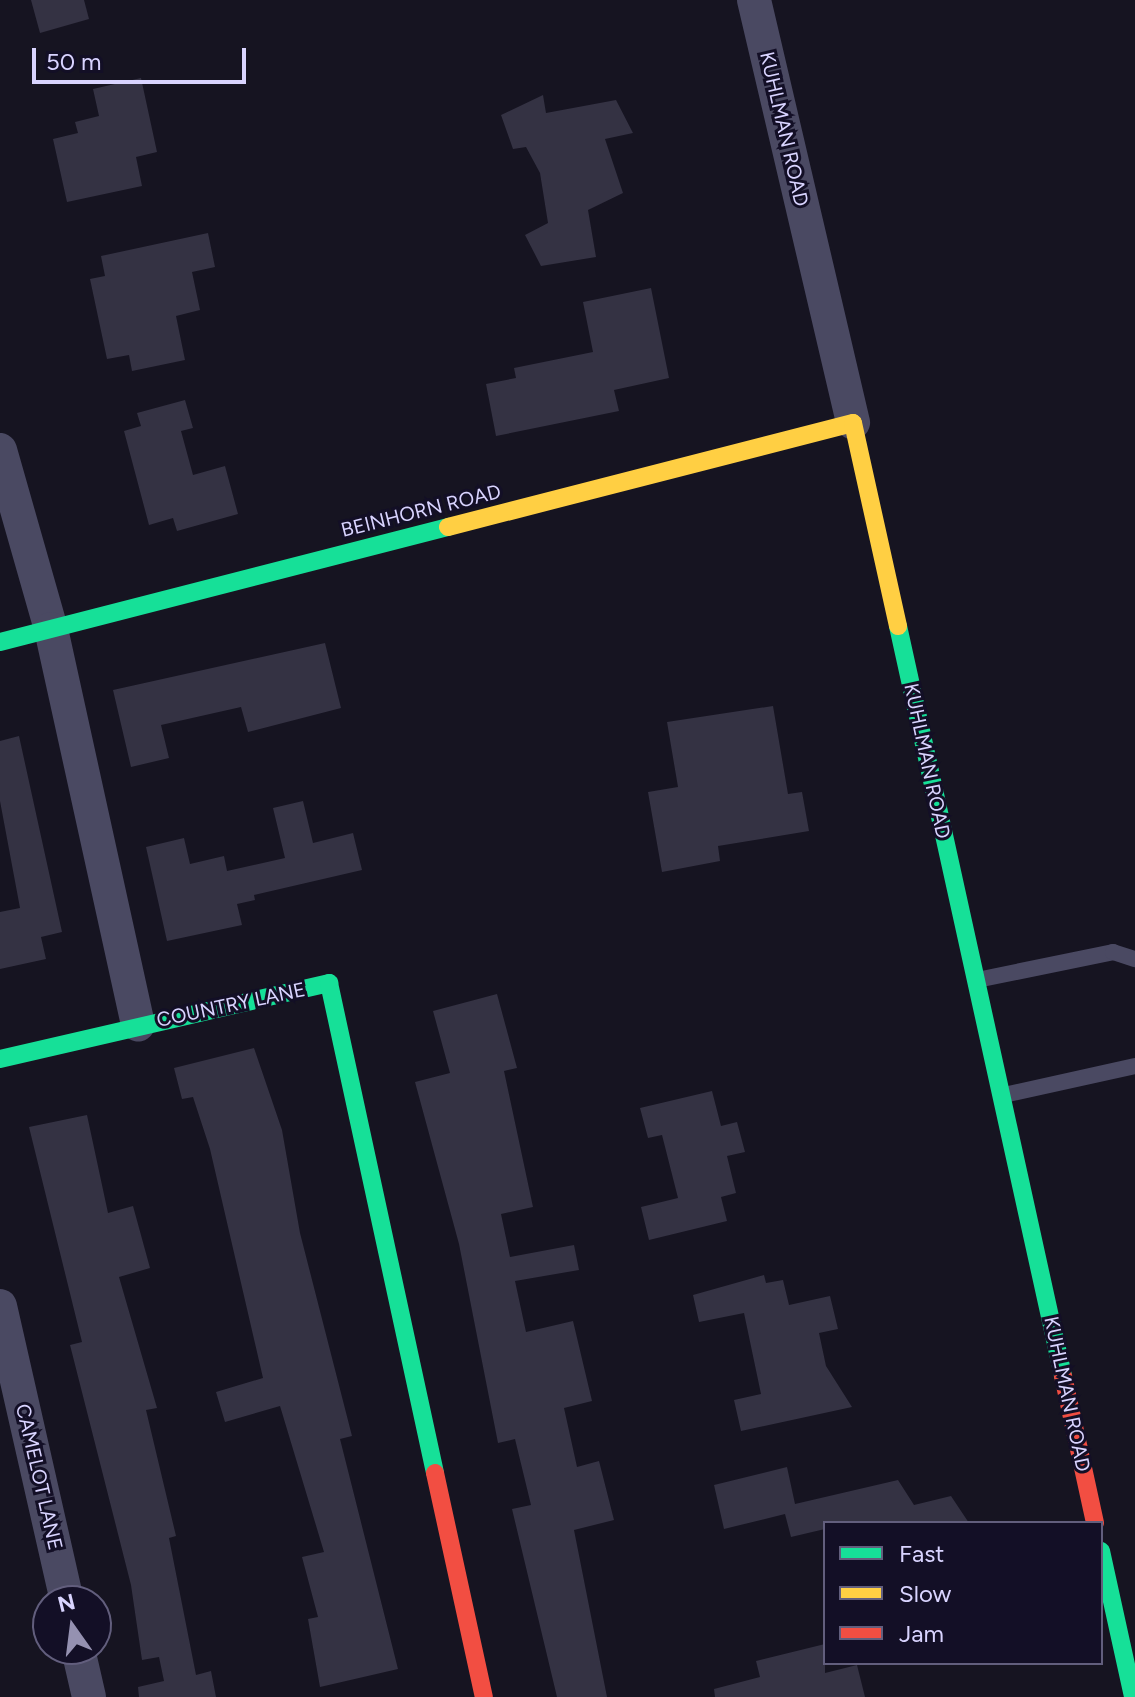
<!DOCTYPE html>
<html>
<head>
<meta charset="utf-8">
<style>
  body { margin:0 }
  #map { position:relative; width:1135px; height:1697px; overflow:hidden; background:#161421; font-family:Figtree,sans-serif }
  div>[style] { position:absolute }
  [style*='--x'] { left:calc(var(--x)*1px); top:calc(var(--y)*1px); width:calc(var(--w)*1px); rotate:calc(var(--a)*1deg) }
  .building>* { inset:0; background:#343243 }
  .lane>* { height:16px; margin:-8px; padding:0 8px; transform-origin:8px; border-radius:8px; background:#4a4962 }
  .street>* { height:34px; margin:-17px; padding:0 17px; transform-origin:17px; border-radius:17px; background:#4a4962 }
  .fast>* { height:18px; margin:-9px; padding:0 9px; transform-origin:9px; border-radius:9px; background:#16e098 }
  .slow>* { height:18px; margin:-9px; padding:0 9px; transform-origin:9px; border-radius:9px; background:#ffcf43 }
  .jam>* { height:18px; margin:-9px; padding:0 9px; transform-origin:9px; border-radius:9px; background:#f24e42 }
  span { translate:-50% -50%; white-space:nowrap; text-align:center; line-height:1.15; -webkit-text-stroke:6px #130f26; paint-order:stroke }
  .street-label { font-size:20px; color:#d9d4ff }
  .legend { position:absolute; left:823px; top:1521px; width:280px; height:144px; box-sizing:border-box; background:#130f26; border:2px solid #625e7d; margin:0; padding:10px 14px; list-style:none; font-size:24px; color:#d9d4ff }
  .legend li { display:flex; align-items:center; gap:16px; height:40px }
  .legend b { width:40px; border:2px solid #625e7d }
  .north { position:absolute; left:32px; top:1585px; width:80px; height:80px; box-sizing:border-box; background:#130f26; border:2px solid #625e7d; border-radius:50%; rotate:346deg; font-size:22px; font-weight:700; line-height:32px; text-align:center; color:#d9d4ff }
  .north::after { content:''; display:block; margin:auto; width:28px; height:36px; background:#9591b1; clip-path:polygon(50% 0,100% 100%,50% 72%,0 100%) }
  .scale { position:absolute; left:32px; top:48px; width:214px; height:36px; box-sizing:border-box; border:4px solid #d9d4ff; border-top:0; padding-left:10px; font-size:24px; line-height:28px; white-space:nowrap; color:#d9d4ff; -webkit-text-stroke:6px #130f26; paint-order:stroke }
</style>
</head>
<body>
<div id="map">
  <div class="building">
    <div style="clip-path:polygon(31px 0,84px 0,89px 19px,40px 33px)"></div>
    <div style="clip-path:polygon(141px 78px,157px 152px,136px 157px,142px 186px,67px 202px,53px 139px,78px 133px,75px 122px,99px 116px,93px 89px)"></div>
    <div style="clip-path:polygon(543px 95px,546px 113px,616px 100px,633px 133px,605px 139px,623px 193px,588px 210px,596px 257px,541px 266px,525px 235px,548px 223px,540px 173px,526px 147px,513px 149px,501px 115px)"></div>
    <div style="clip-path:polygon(208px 233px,215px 267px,192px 272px,200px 310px,176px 316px,185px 360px,132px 371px,129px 355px,107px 359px,90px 279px,105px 276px,101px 256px)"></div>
    <div style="clip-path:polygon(651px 288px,669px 378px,614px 390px,619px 411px,496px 436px,486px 384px,516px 378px,514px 368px,593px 352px,583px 302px)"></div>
    <div style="clip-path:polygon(185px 400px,193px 428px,181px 431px,193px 475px,225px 466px,238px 514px,177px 531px,173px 518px,149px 525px,124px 431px,141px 426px,137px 413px)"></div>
    <div style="clip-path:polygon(325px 643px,341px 708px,248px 732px,241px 707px,161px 725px,169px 758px,131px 767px,113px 690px)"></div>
    <div style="clip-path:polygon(773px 706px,788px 794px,802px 792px,809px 831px,718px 846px,720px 861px,662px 872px,648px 792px,678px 787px,667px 722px)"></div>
    <div style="clip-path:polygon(19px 736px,62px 932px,41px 937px,46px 959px,0 969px,0 912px,20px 908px,0 801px,0 741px)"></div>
    <div style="clip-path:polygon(303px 801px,313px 843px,353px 833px,362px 870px,254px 895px,255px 900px,237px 904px,242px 925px,167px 941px,146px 847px,184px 838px,190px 864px,224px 856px,227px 871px,285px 858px,273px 808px)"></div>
    <div style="clip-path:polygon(497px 994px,517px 1068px,504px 1071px,533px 1207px,501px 1214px,510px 1257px,574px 1245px,579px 1270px,515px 1281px,526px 1332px,573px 1321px,592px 1401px,564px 1408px,577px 1467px,599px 1461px,614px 1520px,574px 1530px,607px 1697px,557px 1697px,512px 1509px,531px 1505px,515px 1439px,498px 1443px,459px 1244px,415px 1082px,450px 1073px,433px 1011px)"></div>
    <div style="clip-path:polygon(254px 1048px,282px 1130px,300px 1233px,352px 1436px,340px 1439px,398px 1669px,320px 1687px,308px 1619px,318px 1617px,302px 1557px,324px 1552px,280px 1406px,225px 1422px,216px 1392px,263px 1378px,210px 1149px,193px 1097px,182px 1099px,174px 1068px)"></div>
    <div style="clip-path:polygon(712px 1091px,721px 1126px,737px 1122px,745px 1152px,727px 1156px,736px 1193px,721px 1197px,727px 1221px,649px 1240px,641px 1207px,678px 1198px,662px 1135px,648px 1138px,640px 1108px)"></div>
    <div style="clip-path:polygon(87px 1115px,108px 1213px,133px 1206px,150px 1268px,119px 1277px,157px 1408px,146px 1410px,176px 1536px,169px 1538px,196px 1675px,211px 1671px,216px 1697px,139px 1697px,138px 1687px,164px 1681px,159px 1657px,142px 1660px,131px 1585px,70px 1345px,82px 1342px,29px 1127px)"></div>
    <div style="clip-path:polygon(764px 1275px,766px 1283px,783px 1280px,789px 1305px,830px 1296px,838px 1329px,819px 1333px,826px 1366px,852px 1407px,741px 1431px,734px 1400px,761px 1394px,744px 1313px,699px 1322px,693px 1295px)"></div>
    <div style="clip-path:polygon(787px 1467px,795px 1504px,898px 1480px,914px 1505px,951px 1496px,969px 1523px,825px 1523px,825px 1529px,791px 1537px,785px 1514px,724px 1529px,714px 1485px)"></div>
    <div style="clip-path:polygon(825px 1644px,825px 1673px,857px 1665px,865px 1697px,715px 1697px,714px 1689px,760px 1677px,756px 1661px)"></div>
  </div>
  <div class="lane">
    <div style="--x:977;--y:980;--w:139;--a:-11.6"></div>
    <div style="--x:1113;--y:952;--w:23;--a:18"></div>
    <div style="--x:1004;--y:1095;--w:134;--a:-12.5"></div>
  </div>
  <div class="street">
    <div style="--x:754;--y:0;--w:434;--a:76.8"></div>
    <div style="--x:0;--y:450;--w:186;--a:74.1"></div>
    <div style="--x:51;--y:629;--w:405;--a:77.6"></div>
    <div style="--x:0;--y:1306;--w:303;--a:77.2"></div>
    <div style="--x:78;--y:1649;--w:49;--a:77.1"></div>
  </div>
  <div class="fast">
    <div style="--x:898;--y:626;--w:768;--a:77.59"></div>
    <div style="--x:0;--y:642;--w:463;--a:-14.4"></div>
    <div style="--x:0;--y:1059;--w:338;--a:-13"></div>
    <div style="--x:329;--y:983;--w:501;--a:77.79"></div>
    <div style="--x:1101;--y:1551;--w:149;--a:77.6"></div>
  </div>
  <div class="slow">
    <div style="--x:448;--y:527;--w:418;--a:-14.4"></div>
    <div style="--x:853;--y:423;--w:208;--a:77.5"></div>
  </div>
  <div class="jam">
    <div style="--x:1063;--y:1376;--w:150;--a:77.7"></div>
    <div style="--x:435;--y:1473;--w:229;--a:77.7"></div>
  </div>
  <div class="street-label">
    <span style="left:784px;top:129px;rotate:77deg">KUHLMAN ROAD</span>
    <span style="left:421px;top:511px;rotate:-14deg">BEINHORN ROAD</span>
    <span style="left:927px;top:761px;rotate:78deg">KUHLMAN ROAD</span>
    <span style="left:231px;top:1005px;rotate:-12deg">COUNTRY LANE</span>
    <span style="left:1067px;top:1394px;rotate:78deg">KUHLMAN ROAD</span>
    <span style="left:39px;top:1477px;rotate:77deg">CAMELOT LANE</span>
  </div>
  <ul class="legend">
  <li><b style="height:10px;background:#16e098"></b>Fast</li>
  <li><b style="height:10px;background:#ffcf43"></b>Slow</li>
  <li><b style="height:10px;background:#f24e42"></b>Jam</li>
  </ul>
  <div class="north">N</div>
  <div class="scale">50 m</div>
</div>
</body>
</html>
